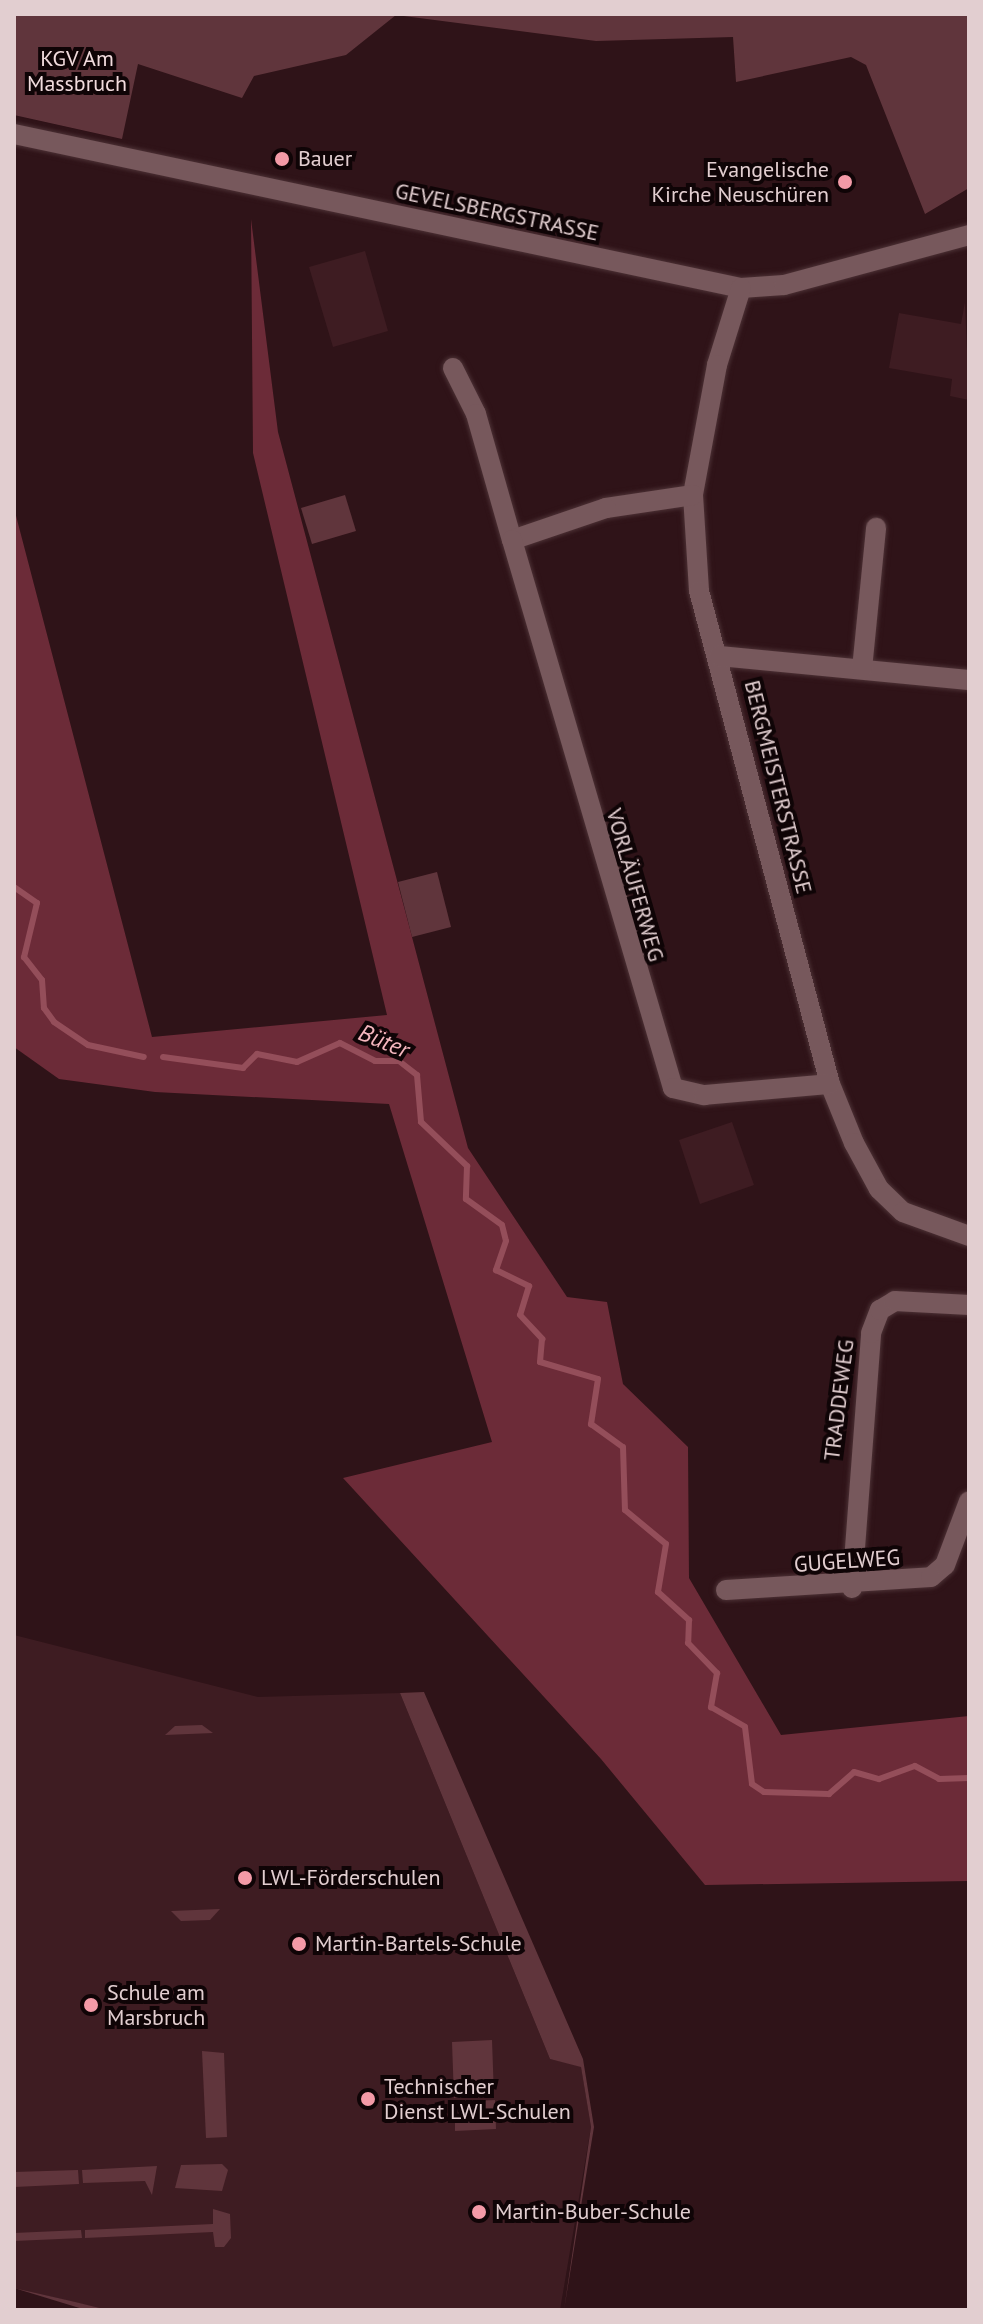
<!DOCTYPE html>
<html>
<head>
<meta charset="utf-8">
<style>
  body { margin:0 }
  #map { position:relative; width:983px; height:2324px; overflow:hidden; background:#2f1318; font-family:"PT Sans",sans-serif }
  div>[style] { position:absolute }
  [style*='--x'] { left:calc(var(--x)*1px); top:calc(var(--y)*1px); width:calc(var(--w)*1px); rotate:calc(var(--a)*1deg) }
  .built>* { inset:0; background:#3e1c22 }
  .green>* { inset:0; background:#60353c }
  .forest>* { inset:0; background:#6c2b38 }
  .stream>* { height:6px; margin:-3px; padding:0 3px; transform-origin:3px; border-radius:3px; background:#944e5a }
  .roads { filter:drop-shadow(0 0 2px #4c3135) drop-shadow(0 0 2px #4c3135) }
  .minor>* { height:20px; margin:-10px; padding:0 10px; transform-origin:10px; border-radius:10px; background:#77585c }
  .dots>* { width:22px; height:22px; translate:-50% -50%; box-sizing:border-box; border:4px solid #0f0406; border-radius:50% }
  span { translate:-50% -50%; white-space:nowrap; text-align:center; line-height:1.15; -webkit-text-stroke:8px #0f0406; paint-order:stroke }
  .park-label { font-size:22px; color:#f1dbdd }
  .poi-label { font-size:22px; color:#e2ced0 }
  .left { translate:0 -50%; text-align:left }
  .right { translate:-100% -50%; text-align:right }
  .street-label { font-size:22px; color:#e2ced0 }
  .water-label { font-size:24px; color:#f5b6be; font-style:italic }
  .frame { position:absolute; inset:0; border:16px solid #e2ced0; pointer-events:none }
</style>
</head>
<body>
<div id="map">
  <div class="built">
    <div style="clip-path:polygon(365px 251px,388px 331px,333px 347px,309px 267px)"></div>
    <div style="clip-path:polygon(965px 302px,969px 400px,950px 396px,952px 379px,889px 368px,899px 313px,961px 324px)"></div>
    <div style="clip-path:polygon(732px 1122px,754px 1185px,700px 1204px,679px 1140px)"></div>
    <div style="clip-path:polygon(14px 1635px,258px 1697px,400px 1693px,550px 2059px,581px 2066px,591px 2127px,560px 2310px,108px 2310px,14px 2288px)"></div>
  </div>
  <div class="green">
    <div style="clip-path:polygon(14px 14px,969px 14px,969px 188px,925px 214px,866px 65px,851px 57px,736px 82px,733px 37px,596px 41px,396px 15px,346px 55px,254px 76px,242px 98px,138px 64px,122px 139px,14px 115px)"></div>
    <div style="clip-path:polygon(345px 495px,356px 531px,312px 544px,301px 508px)"></div>
    <div style="clip-path:polygon(437px 872px,451px 927px,412px 937px,398px 882px)"></div>
    <div style="clip-path:polygon(424px 1692px,583px 2059px,594px 2127px,564px 2310px,591px 2127px,581px 2067px,550px 2059px,400px 1693px)"></div>
    <div style="clip-path:polygon(202px 1725px,213px 1733px,165px 1735px,175px 1726px)"></div>
    <div style="clip-path:polygon(220px 1909px,210px 1920px,181px 1921px,171px 1911px)"></div>
    <div style="clip-path:polygon(492px 2040px,494px 2097px,454px 2098px,452px 2042px)"></div>
    <div style="clip-path:polygon(202px 2051px,224px 2053px,227px 2137px,206px 2138px)"></div>
    <div style="clip-path:polygon(495px 2100px,496px 2129px,455px 2131px,455px 2102px)"></div>
    <div style="clip-path:polygon(222px 2164px,228px 2170px,222px 2191px,175px 2188px,181px 2165px)"></div>
    <div style="clip-path:polygon(157px 2166px,152px 2195px,145px 2181px,83px 2183px,82px 2170px)"></div>
    <div style="clip-path:polygon(78px 2170px,79px 2184px,14px 2187px,14px 2172px)"></div>
    <div style="clip-path:polygon(213px 2209px,230px 2214px,231px 2238px,224px 2247px,215px 2247px,213px 2232px,85px 2238px,85px 2230px,213px 2224px)"></div>
    <div style="clip-path:polygon(81px 2230px,82px 2238px,14px 2241px,14px 2233px)"></div>
    <div style="clip-path:polygon(14px 2288px,71px 2301px,108px 2310px,86px 2310px)"></div>
  </div>
  <div class="forest">
    <div style="clip-path:polygon(251px 219px,278px 432px,468px 1148px,567px 1297px,607px 1302px,623px 1384px,688px 1447px,689px 1578px,781px 1735px,969px 1716px,969px 1881px,705px 1885px,601px 1759px,343px 1478px,492px 1442px,389px 1104px,155px 1092px,59px 1079px,14px 1047px,14px 508px,152px 1037px,387px 1015px,253px 453px)"></div>
  </div>
  <div class="stream">
    <div style="--x:14;--y:887;--w:28;--a:35"></div>
    <div style="--x:37;--y:903;--w:56;--a:103.5"></div>
    <div style="--x:24;--y:957;--w:29;--a:52"></div>
    <div style="--x:42;--y:980;--w:28;--a:86"></div>
    <div style="--x:44;--y:1008;--w:17;--a:54"></div>
    <div style="--x:54;--y:1022;--w:41;--a:34.1"></div>
    <div style="--x:88;--y:1045;--w:57;--a:12.1"></div>
    <div style="--x:163;--y:1057;--w:81;--a:7.8"></div>
    <div style="--x:243;--y:1068;--w:20;--a:-45"></div>
    <div style="--x:257;--y:1054;--w:41;--a:11.3"></div>
    <div style="--x:297;--y:1062;--w:47;--a:-23.8"></div>
    <div style="--x:340;--y:1043;--w:39;--a:27"></div>
    <div style="--x:375;--y:1061;--w:24;--a:0"></div>
    <div style="--x:399;--y:1061;--w:23;--a:38"></div>
    <div style="--x:417;--y:1075;--w:47;--a:85.1"></div>
    <div style="--x:421;--y:1122;--w:64;--a:43.7"></div>
    <div style="--x:467;--y:1166;--w:33;--a:92"></div>
    <div style="--x:466;--y:1199;--w:44;--a:35.8"></div>
    <div style="--x:502;--y:1225;--w:16;--a:76"></div>
    <div style="--x:506;--y:1241;--w:31;--a:109"></div>
    <div style="--x:496;--y:1270;--w:37;--a:26"></div>
    <div style="--x:529;--y:1286;--w:30;--a:107"></div>
    <div style="--x:520;--y:1315;--w:33;--a:47"></div>
    <div style="--x:542;--y:1339;--w:23;--a:95"></div>
    <div style="--x:540;--y:1362;--w:60;--a:16.3"></div>
    <div style="--x:598;--y:1379;--w:46;--a:98.8"></div>
    <div style="--x:591;--y:1424;--w:39;--a:36"></div>
    <div style="--x:623;--y:1447;--w:63;--a:88.2"></div>
    <div style="--x:625;--y:1510;--w:53;--a:39.7"></div>
    <div style="--x:666;--y:1544;--w:49;--a:99.5"></div>
    <div style="--x:658;--y:1592;--w:42;--a:42.1"></div>
    <div style="--x:689;--y:1620;--w:23;--a:92"></div>
    <div style="--x:688;--y:1643;--w:42;--a:46"></div>
    <div style="--x:717;--y:1673;--w:35;--a:100"></div>
    <div style="--x:711;--y:1707;--w:39;--a:30"></div>
    <div style="--x:745;--y:1727;--w:57;--a:83"></div>
    <div style="--x:752;--y:1784;--w:14;--a:34"></div>
    <div style="--x:764;--y:1792;--w:65;--a:1.8"></div>
    <div style="--x:829;--y:1794;--w:33;--a:-41"></div>
    <div style="--x:854;--y:1772;--w:26;--a:16"></div>
    <div style="--x:879;--y:1779;--w:38;--a:-20"></div>
    <div style="--x:915;--y:1766;--w:27;--a:28"></div>
    <div style="--x:939;--y:1779;--w:30;--a:-2"></div>
  </div>
  <div class="roads">
    <div class="minor">
      <div style="--x:14;--y:134;--w:743;--a:11.96"></div>
      <div style="--x:741;--y:288;--w:43;--a:-4"></div>
      <div style="--x:784;--y:285;--w:192;--a:-15.1"></div>
      <div style="--x:741;--y:288;--w:81;--a:107.3"></div>
      <div style="--x:717;--y:365;--w:132;--a:100.5"></div>
      <div style="--x:693;--y:495;--w:96;--a:86.4"></div>
      <div style="--x:699;--y:591;--w:510;--a:75.12"></div>
      <div style="--x:830;--y:1084;--w:64;--a:67.9"></div>
      <div style="--x:854;--y:1143;--w:52;--a:61.5"></div>
      <div style="--x:879;--y:1189;--w:33;--a:44"></div>
      <div style="--x:903;--y:1212;--w:70;--a:20"></div>
      <div style="--x:453;--y:368;--w:51;--a:63.4"></div>
      <div style="--x:476;--y:414;--w:131;--a:74.1"></div>
      <div style="--x:693;--y:495;--w:88;--a:171.5"></div>
      <div style="--x:606;--y:508;--w:99;--a:161.2"></div>
      <div style="--x:512;--y:540;--w:571;--a:73.63"></div>
      <div style="--x:673;--y:1088;--w:32;--a:13"></div>
      <div style="--x:704;--y:1095;--w:126;--a:-5"></div>
      <div style="--x:719;--y:656;--w:251;--a:5.5"></div>
      <div style="--x:862;--y:669;--w:142;--a:-84.3"></div>
      <div style="--x:852;--y:1588;--w:256;--a:-85.7"></div>
      <div style="--x:871;--y:1333;--w:25;--a:-69"></div>
      <div style="--x:880;--y:1310;--w:17;--a:-31"></div>
      <div style="--x:895;--y:1301;--w:74;--a:3.1"></div>
      <div style="--x:726;--y:1590;--w:205;--a:-3.6"></div>
      <div style="--x:931;--y:1577;--w:18;--a:-41"></div>
      <div style="--x:945;--y:1565;--w:68;--a:-69.4"></div>
    </div>
  </div>
  <div class="dots">
    <div style="left:282px;top:159px;background:#f39aa7"></div>
    <div style="left:845px;top:182px;background:#f39aa7"></div>
    <div style="left:245px;top:1878px;background:#f39aa7"></div>
    <div style="left:299px;top:1944px;background:#f39aa7"></div>
    <div style="left:91px;top:2005px;background:#f39aa7"></div>
    <div style="left:368px;top:2099px;background:#f39aa7"></div>
    <div style="left:479px;top:2212px;background:#f39aa7"></div>
  </div>
  <div class="park-label">
    <span style="left:77px;top:71px">KGV Am<br>Massbruch</span>
  </div>
  <div class="poi-label">
    <span class="left" style="left:298px;top:159px">Bauer</span>
    <span class="right" style="left:829px;top:182px">Evangelische<br>Kirche Neuschüren</span>
    <span class="left" style="left:261px;top:1878px">LWL-Förderschulen</span>
    <span class="left" style="left:315px;top:1944px">Martin-Bartels-Schule</span>
    <span class="left" style="left:107px;top:2005px">Schule am<br>Marsbruch</span>
    <span class="left" style="left:384px;top:2099px">Technischer<br>Dienst LWL-Schulen</span>
    <span class="left" style="left:495px;top:2212px">Martin-Buber-Schule</span>
  </div>
  <div class="street-label">
    <span style="left:497px;top:212px;rotate:12deg">GEVELSBERGSTRASSE</span>
    <span style="left:778px;top:787px;rotate:76deg">BERGMEISTERSTRASSE</span>
    <span style="left:635px;top:885px;rotate:74deg">VORLÄUFERWEG</span>
    <span style="left:839px;top:1400px;rotate:-83deg">TRADDEWEG</span>
    <span style="left:847px;top:1561px;rotate:-4deg">GUGELWEG</span>
  </div>
  <div class="water-label">
    <span style="left:384px;top:1041px;rotate:22deg">Büter</span>
  </div>
  <div class="frame"></div>
</div>
</body>
</html>
